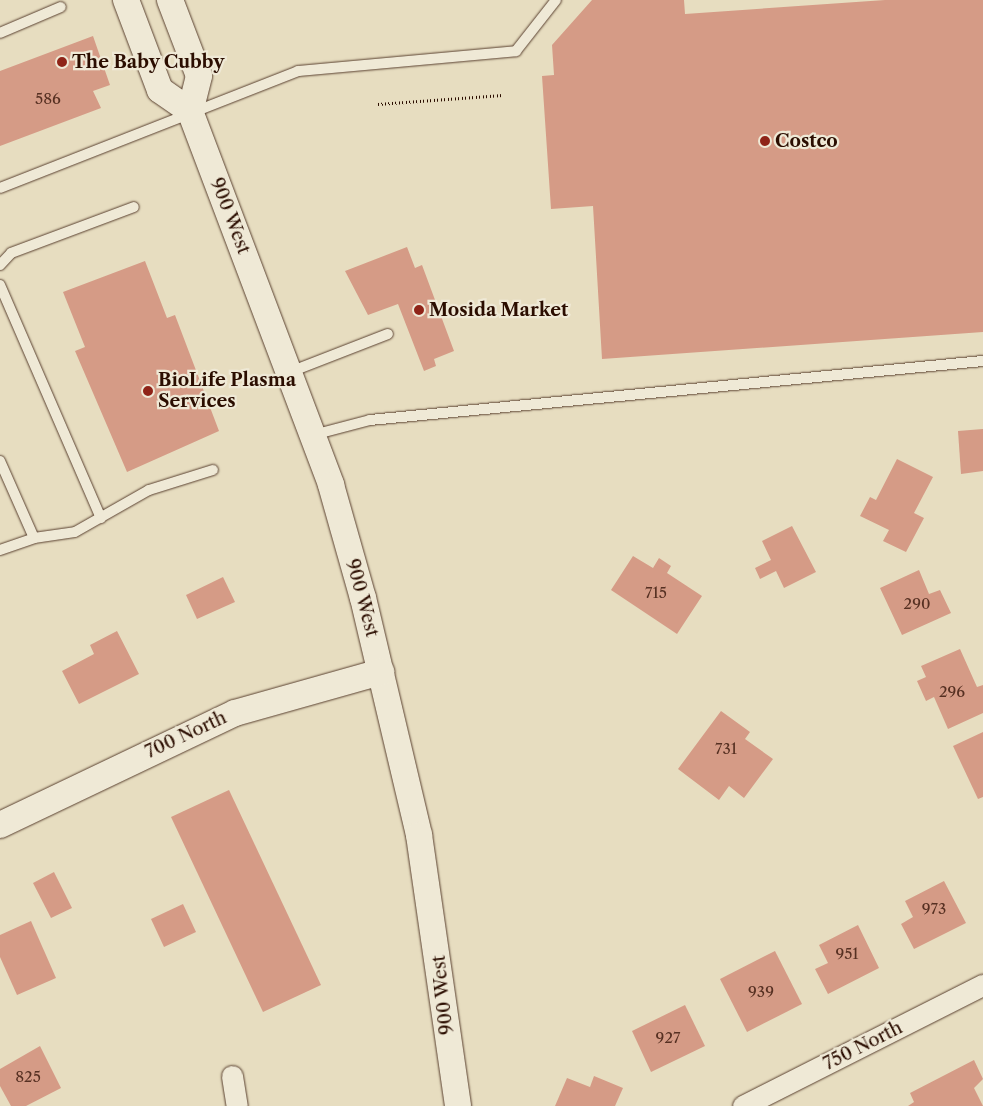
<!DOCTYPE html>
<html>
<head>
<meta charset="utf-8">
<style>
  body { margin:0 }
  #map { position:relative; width:983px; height:1106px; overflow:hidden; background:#e7ddc0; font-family:"Libre Caslon Text",serif }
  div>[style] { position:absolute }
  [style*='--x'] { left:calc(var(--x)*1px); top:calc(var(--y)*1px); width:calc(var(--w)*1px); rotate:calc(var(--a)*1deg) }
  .building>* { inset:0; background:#d59b86 }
  .path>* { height:3px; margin-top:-1.5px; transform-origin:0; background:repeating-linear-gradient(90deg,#2b0d00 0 1px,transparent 0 3.5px) }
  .roads { filter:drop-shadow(0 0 1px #5a4130) drop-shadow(0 0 1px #5a4130) }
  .service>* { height:10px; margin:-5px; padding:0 5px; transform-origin:5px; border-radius:5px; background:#efe9d6 }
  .minor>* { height:21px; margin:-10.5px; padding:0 10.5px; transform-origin:10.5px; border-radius:10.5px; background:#efe9d6 }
  .tertiary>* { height:26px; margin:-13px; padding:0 13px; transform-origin:13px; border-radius:13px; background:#efe9d6 }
  .dots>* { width:14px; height:14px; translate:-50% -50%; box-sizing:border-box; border:2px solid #efe9d6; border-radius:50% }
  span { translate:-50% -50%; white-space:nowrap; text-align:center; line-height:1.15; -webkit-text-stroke:4.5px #efe9d6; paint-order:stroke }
  .number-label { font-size:15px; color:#563022 }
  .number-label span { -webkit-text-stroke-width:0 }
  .poi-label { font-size:18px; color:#2b0d00; font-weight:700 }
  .left { translate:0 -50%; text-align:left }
  .street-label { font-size:18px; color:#2b0d00 }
</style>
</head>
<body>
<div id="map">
  <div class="building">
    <div style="clip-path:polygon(592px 0,684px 0,685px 14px,885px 0,983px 0,983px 332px,602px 359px,593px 206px,551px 209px,542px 76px,554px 75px,552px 45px)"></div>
    <div style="clip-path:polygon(93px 36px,110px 85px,93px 91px,101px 108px,0 146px,0 71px)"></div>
    <div style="clip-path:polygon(407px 247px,415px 268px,422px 265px,454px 351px,434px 359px,436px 366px,424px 371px,398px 304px,368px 315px,345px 271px)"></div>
    <div style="clip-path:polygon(145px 261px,167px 318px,175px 315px,219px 431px,127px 472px,75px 351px,85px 347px,63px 292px)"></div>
    <div style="clip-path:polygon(983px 429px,983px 471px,961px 474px,958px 431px)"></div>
    <div style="clip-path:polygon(897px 459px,933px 477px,914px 513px,924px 518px,906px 552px,883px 541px,889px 530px,860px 516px,870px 497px,876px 500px)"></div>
    <div style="clip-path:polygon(792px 526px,816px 572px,784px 588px,776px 571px,760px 579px,755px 568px,771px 560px,762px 541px)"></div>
    <div style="clip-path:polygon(633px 556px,653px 568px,659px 558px,671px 566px,667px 573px,702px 596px,677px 634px,611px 590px)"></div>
    <div style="clip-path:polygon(919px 570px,929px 594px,940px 590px,951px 613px,902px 635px,880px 588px)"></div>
    <div style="clip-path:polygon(223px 577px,235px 602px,197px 619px,186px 595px)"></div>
    <div style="clip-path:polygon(117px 631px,139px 674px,79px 704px,62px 671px,94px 654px,90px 645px)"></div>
    <div style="clip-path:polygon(960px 649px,977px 687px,983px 685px,983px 713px,948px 729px,934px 697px,926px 701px,917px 681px,926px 677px,921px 666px)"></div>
    <div style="clip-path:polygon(721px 711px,750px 732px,745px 739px,773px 759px,744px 798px,729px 786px,719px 800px,678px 769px)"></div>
    <div style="clip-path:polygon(983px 732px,983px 797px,978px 799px,953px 746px)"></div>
    <div style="clip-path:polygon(229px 790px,321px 985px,263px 1012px,171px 817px)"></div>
    <div style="clip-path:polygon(54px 872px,72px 908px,51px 918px,33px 883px)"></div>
    <div style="clip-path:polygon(944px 881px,966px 923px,914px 949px,901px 924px,913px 917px,905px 901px)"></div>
    <div style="clip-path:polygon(183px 904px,196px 932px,164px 947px,151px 919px)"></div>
    <div style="clip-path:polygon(31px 921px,56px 978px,17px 995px,0 957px,0 935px)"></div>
    <div style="clip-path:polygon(858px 925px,879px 968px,828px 994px,815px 969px,828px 963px,819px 945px)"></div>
    <div style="clip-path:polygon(775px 951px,802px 1004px,747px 1032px,720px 979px)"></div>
    <div style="clip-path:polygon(685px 1005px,705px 1046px,651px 1072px,632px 1031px)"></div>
    <div style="clip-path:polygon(40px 1046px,61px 1088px,26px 1106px,11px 1106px,0 1086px,0 1069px)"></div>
    <div style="clip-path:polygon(974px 1060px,983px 1079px,974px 1088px,983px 1106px,908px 1106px,914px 1102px,910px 1093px)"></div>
    <div style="clip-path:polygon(594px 1076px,623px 1088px,615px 1106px,555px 1106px,567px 1078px,590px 1087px)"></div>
  </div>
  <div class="path">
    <div style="--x:378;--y:104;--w:125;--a:-4.1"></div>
  </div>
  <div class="roads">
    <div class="service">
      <div style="--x:0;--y:33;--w:66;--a:-23.1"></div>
      <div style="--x:0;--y:188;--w:320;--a:-21.4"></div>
      <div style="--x:298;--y:71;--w:219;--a:-5.2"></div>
      <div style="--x:516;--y:51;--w:65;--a:-51.9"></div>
      <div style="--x:0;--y:265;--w:16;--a:-47"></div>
      <div style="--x:11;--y:253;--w:131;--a:-20.5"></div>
      <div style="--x:0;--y:285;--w:254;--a:66.6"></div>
      <div style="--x:290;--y:372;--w:105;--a:-21.2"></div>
      <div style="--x:313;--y:435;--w:59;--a:-14.7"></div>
      <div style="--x:370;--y:420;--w:616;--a:-5.5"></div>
      <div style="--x:0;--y:461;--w:84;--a:66.2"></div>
      <div style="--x:34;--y:538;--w:41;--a:-8.3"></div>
      <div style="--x:75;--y:532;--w:85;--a:-29.6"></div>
      <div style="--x:149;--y:490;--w:67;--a:-17.4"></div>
      <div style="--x:0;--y:550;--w:36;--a:-19"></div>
    </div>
    <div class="minor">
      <div style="--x:232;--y:1076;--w:30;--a:81"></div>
      <div style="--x:743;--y:1106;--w:269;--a:-26.8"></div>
    </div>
    <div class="tertiary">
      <div style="--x:126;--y:0;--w:96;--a:69.3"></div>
      <div style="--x:160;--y:90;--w:37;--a:35"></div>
      <div style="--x:190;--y:111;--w:400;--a:69.3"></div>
      <div style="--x:331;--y:485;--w:117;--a:74.2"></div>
      <div style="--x:363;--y:598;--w:244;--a:76.7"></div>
      <div style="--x:419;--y:835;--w:274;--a:81.8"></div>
      <div style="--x:170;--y:0;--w:81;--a:69.1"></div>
      <div style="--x:199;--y:76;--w:36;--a:104"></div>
      <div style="--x:0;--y:825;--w:260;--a:-25.5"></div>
      <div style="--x:235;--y:713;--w:152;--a:-15.7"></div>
    </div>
  </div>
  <div class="dots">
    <div style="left:62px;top:62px;background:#8f2418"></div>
    <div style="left:765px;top:141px;background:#8f2418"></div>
    <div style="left:419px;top:310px;background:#8f2418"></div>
    <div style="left:148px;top:391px;background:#8f2418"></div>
  </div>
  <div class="number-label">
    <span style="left:48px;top:99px">586</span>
    <span style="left:656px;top:593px">715</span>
    <span style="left:917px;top:604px">290</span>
    <span style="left:952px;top:692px">296</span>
    <span style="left:726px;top:749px">731</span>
    <span style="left:934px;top:909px">973</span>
    <span style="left:847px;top:954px">951</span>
    <span style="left:761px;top:992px">939</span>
    <span style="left:668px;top:1038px">927</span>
    <span style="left:28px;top:1077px">825</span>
  </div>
  <div class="poi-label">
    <span class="left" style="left:72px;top:62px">The Baby Cubby</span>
    <span class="left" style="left:775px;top:141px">Costco</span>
    <span class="left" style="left:429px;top:310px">Mosida Market</span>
    <span class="left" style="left:158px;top:391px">BioLife Plasma<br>Services</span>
  </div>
  <div class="street-label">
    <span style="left:230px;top:216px;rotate:69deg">900 West</span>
    <span style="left:362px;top:598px;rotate:75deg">900 West</span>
    <span style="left:186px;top:735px;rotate:-25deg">700 North</span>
    <span style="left:443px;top:995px;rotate:-96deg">900 West</span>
    <span style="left:863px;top:1046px;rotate:-27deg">750 North</span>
  </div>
</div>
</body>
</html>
